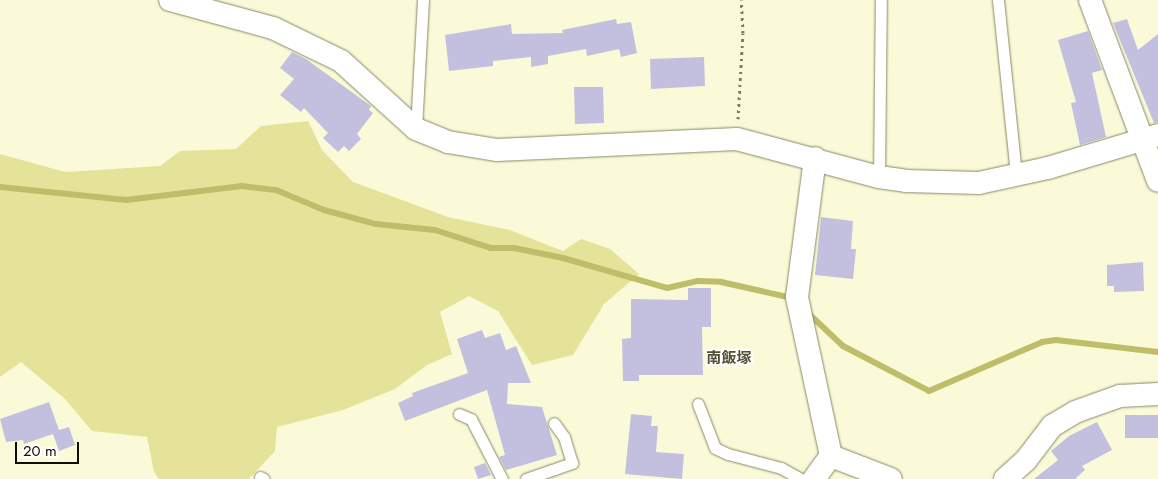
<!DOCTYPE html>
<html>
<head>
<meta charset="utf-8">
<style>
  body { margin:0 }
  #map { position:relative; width:1158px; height:479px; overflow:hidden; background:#fafad8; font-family:Jost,"Noto Sans JP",sans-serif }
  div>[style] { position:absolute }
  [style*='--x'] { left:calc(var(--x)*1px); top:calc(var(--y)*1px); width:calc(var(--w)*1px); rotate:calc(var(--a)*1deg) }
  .green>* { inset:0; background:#e5e399 }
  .stream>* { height:6px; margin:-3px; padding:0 3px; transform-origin:3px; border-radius:3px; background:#c0bd6a }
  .building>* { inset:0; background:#c3c0df }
  .path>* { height:3px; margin-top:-1.5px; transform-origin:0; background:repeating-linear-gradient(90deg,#7d7d68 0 2.5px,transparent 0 6.5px) }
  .roads { filter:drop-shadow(0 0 1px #888869) drop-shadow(0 0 1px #888869) }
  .lane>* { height:11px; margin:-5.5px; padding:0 5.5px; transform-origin:5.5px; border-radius:5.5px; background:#fff }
  .street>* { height:22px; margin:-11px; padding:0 11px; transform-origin:11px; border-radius:11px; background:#fff }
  span { translate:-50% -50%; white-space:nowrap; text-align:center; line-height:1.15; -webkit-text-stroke:4px #fff; paint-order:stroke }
  .neighbourhood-label { font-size:15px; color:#535236; font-weight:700 }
  .scale { position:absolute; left:15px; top:442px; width:64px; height:22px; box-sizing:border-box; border:2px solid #0d0d03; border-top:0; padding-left:6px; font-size:15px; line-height:18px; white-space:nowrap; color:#0d0d03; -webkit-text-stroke:4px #fff; paint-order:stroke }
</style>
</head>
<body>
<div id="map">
  <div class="green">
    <div style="clip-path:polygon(308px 121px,322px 150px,353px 182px,448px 217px,510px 230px,563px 251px,581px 239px,610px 249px,639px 274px,604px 304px,573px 355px,532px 365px,498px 311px,469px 296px,440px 312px,452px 354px,427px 365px,395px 389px,343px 410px,277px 427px,275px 451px,249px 479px,159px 479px,154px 472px,147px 437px,92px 431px,65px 399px,21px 362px,0 377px,0 154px,65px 172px,160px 166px,180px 151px,236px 149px,261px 126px)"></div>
  </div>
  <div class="stream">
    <div style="--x:0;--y:187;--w:127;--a:5.9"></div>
    <div style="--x:126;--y:200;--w:117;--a:-6.9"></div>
    <div style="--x:242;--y:186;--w:34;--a:7"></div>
    <div style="--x:276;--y:190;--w:52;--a:22.6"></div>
    <div style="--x:324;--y:210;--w:54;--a:15.1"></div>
    <div style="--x:376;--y:224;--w:59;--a:5.8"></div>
    <div style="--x:435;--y:230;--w:59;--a:17.8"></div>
    <div style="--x:491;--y:248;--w:23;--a:0"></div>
    <div style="--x:514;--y:248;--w:50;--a:11.5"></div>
    <div style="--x:563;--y:258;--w:108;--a:16.1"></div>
    <div style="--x:667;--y:288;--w:32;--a:-13"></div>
    <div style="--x:698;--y:281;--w:23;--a:2"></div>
    <div style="--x:721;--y:282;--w:73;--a:12.7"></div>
    <div style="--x:807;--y:312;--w:50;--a:43.4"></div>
    <div style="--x:843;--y:346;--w:97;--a:27.6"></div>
    <div style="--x:929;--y:391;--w:123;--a:-23.4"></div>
    <div style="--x:1042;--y:342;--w:14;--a:-8"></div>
    <div style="--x:1056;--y:340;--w:103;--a:6.7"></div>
  </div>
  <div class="building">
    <div style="clip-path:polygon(616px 19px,617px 24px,631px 22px,637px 53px,621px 57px,619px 49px,587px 56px,586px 49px,548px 56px,548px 64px,531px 67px,531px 57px,493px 61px,493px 66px,449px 71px,445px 35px,511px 24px,512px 34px,563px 33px,562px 30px)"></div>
    <div style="clip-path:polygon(1127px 19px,1138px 50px,1158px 34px,1158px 122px,1154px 123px,1113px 23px)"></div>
    <div style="clip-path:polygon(1088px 31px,1102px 70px,1092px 73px,1106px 137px,1080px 145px,1071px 103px,1076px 102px,1058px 40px)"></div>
    <div style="clip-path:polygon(292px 52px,306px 59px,371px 106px,369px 110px,373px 113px,357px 134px,361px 139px,349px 151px,344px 146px,338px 152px,323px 138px,328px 133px,304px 108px,301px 112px,280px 95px,294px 79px,280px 68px)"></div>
    <div style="clip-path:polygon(704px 57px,705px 86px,651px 89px,650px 59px)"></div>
    <div style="clip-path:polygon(574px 87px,603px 87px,604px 123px,575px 124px)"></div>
    <div style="clip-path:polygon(821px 217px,853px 221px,851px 249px,856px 249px,853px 279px,815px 275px)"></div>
    <div style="clip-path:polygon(1143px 262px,1144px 291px,1114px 292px,1114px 286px,1107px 286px,1107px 265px)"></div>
    <div style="clip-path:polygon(688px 288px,711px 288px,711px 327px,702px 327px,703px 375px,639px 375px,639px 381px,623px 381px,622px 339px,631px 338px,631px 299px,688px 300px)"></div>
    <div style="clip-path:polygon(482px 330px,485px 338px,500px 333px,506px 350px,516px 346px,531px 383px,508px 383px,507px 404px,542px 407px,557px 455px,506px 470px,499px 457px,505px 455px,487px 390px,405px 421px,398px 403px,413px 396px,412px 393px,468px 373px,457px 339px)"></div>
    <div style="clip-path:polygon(49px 402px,59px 430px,69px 427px,75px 445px,59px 451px,53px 434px,24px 444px,23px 440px,6px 442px,0 419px)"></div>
    <div style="clip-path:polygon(631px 414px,652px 416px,651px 426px,658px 426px,656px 452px,684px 454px,682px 479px,625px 474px)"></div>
    <div style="clip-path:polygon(1125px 415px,1158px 415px,1158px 438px,1125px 438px)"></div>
    <div style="clip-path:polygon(1097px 422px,1112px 450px,1082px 466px,1085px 470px,1075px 479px,1034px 479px,1058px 460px,1051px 451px,1069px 436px)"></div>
    <div style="clip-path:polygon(485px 463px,491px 475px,478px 479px,474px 467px)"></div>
  </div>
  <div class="path">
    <div style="--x:738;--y:119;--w:86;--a:-86.7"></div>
    <div style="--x:743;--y:33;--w:33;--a:-93"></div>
  </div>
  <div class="roads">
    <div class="lane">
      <div style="--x:998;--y:0;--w:176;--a:84.1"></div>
      <div style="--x:416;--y:129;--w:129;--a:-86.9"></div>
      <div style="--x:879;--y:177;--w:177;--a:-89.4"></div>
      <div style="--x:698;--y:404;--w:47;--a:68.9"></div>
      <div style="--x:715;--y:448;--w:14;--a:25"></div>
      <div style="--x:728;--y:454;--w:55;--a:14.8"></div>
      <div style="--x:781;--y:468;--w:23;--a:29"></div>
      <div style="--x:459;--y:414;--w:13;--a:23"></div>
      <div style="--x:471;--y:419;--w:68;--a:62.7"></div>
      <div style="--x:260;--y:477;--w:4;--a:27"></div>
      <div style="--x:526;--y:479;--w:49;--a:-19.2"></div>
      <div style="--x:572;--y:463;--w:27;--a:-107"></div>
      <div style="--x:564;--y:437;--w:17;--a:-126"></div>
    </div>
    <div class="street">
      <div style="--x:170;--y:0;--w:107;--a:15.2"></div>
      <div style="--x:273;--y:28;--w:76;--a:25.9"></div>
      <div style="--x:341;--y:61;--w:101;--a:42.2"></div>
      <div style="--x:416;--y:129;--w:35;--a:22"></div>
      <div style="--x:448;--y:142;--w:50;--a:9.3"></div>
      <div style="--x:497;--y:150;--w:240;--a:-2.6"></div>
      <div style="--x:737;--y:139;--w:147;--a:15"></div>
      <div style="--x:879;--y:177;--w:27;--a:8"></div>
      <div style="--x:906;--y:181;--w:73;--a:1.6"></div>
      <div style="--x:979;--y:183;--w:71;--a:-12.3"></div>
      <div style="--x:1048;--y:168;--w:115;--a:-16.7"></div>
      <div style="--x:1090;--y:0;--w:193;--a:69.4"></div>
      <div style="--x:831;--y:456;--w:64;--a:21"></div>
      <div style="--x:814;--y:479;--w:29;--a:-54"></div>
      <div style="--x:831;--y:456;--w:163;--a:-102.1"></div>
      <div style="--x:797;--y:297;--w:140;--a:-82.6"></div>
      <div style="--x:1005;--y:479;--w:28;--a:-42"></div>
      <div style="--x:1026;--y:460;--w:43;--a:-52.6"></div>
      <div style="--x:1052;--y:426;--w:27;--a:-31"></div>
      <div style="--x:1075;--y:412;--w:48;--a:-19.6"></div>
      <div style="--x:1120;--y:396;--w:38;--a:-3"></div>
    </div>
  </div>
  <div class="neighbourhood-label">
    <span style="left:729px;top:359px">南飯塚</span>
  </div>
  <div class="scale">20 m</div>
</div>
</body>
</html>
